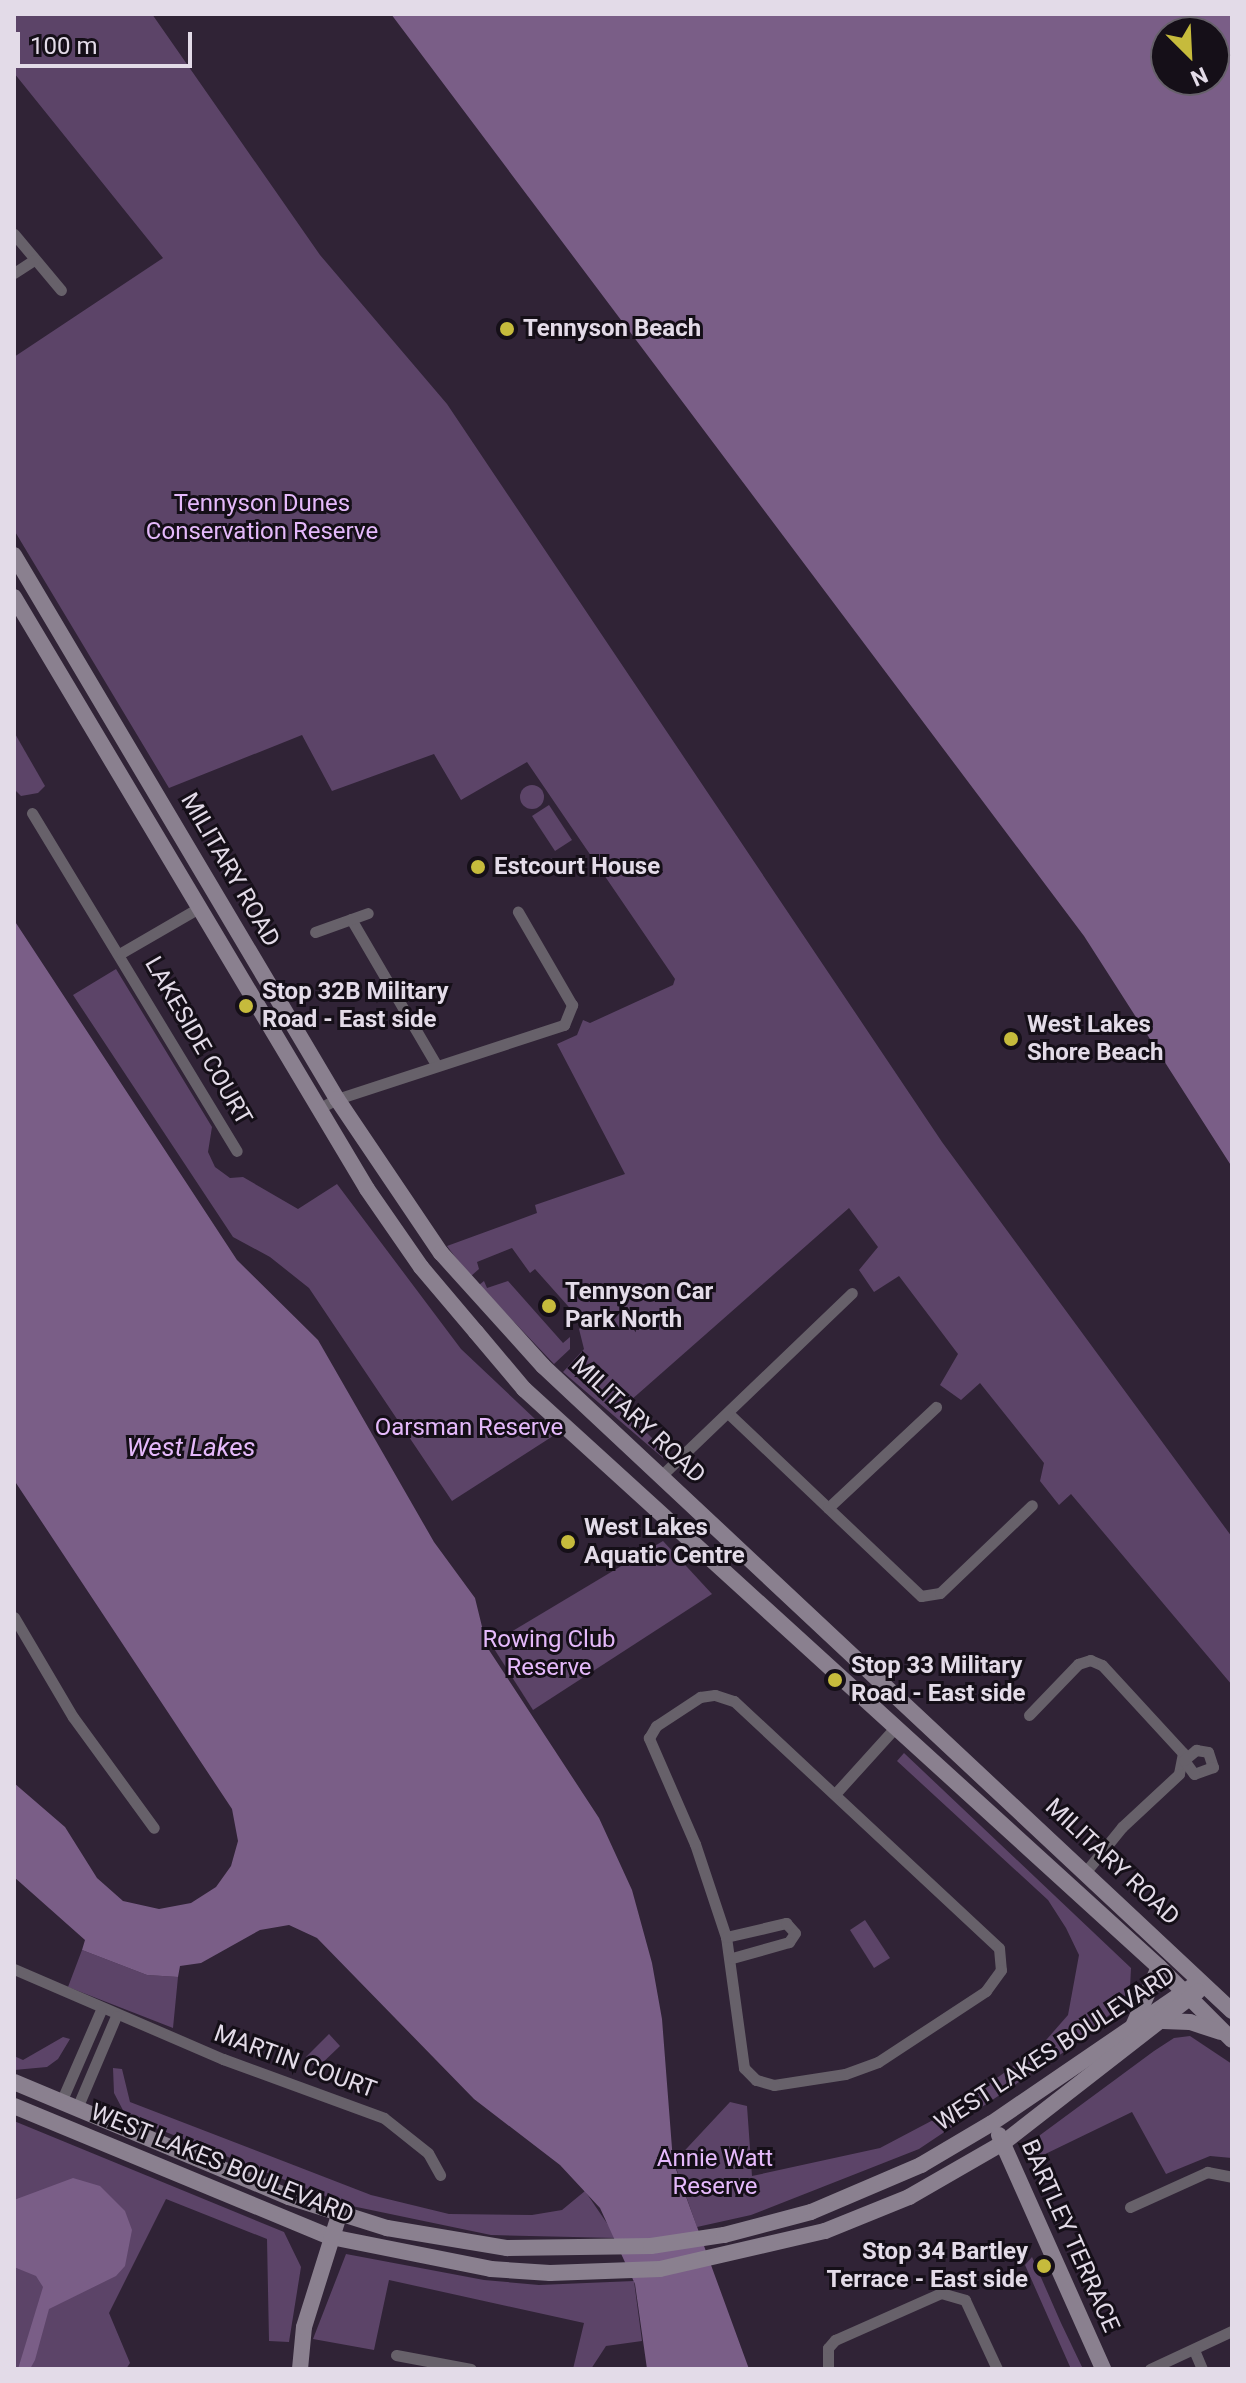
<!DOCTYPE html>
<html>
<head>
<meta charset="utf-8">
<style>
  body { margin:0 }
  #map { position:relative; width:1246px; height:2383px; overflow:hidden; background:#302336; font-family:Roboto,sans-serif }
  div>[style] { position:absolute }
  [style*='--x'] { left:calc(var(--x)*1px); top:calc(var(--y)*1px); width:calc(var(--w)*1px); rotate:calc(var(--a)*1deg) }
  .green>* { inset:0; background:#5c4468 }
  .round { border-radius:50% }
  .water>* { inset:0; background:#7a5e87 }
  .street>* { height:11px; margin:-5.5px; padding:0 5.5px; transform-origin:5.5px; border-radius:5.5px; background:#67616a }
  .secondary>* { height:16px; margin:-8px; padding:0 8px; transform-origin:8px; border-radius:8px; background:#8a808f }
  .dots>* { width:22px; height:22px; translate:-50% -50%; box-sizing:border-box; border:4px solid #150f18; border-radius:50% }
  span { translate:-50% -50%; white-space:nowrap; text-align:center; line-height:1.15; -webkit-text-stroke:6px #150f18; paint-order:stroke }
  .poi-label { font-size:24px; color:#e3dbe8; font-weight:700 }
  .left { translate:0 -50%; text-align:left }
  .right { translate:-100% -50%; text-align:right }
  .park-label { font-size:24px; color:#e5b9fb }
  .street-label { font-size:24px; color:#e3dbe8 }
  .water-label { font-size:26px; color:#e5b9fb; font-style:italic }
  .frame { position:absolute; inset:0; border:16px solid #e3dbe8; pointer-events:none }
  .north { position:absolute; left:1150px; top:16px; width:80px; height:80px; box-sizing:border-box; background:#150f18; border:2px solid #67616b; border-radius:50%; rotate:156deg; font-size:22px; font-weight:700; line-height:32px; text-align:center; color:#e3dbe8 }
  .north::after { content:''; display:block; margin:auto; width:28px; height:36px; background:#c6bb3c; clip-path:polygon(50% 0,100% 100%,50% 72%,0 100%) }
  .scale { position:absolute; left:16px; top:32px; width:176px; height:36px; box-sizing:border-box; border:4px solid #e3dbe8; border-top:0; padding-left:10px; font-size:24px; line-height:28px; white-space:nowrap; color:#e3dbe8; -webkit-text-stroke:6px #150f18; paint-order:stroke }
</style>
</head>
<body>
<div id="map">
  <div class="green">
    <div style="clip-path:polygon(14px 14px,152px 14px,320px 255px,447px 404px,942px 1142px,1232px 1537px,1232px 1685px,1071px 1494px,1059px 1505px,1040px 1481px,1044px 1463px,980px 1383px,961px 1400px,940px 1385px,958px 1354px,899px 1276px,874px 1292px,859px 1270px,878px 1247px,849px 1208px,622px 1408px,668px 1454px,663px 1458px,563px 1372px,584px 1349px,579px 1329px,584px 1324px,535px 1269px,530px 1273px,512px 1248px,477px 1262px,479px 1269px,471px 1276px,456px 1258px,447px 1246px,537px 1213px,535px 1205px,625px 1174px,557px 1044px,577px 1035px,583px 1020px,590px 1023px,673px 985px,675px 979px,527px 762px,461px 800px,434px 754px,332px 791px,302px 735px,169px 788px,14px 530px,14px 357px,163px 258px,14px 73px)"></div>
    <div style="clip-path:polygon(14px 732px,45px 786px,38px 793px,21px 796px,14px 789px)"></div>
    <div class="round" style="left:520px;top:785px;width:24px;height:24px"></div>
    <div style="clip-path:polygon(549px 805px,572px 840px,555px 851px,532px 816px)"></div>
    <div style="clip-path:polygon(116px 969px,212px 1127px,208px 1152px,215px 1167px,230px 1178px,243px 1177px,298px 1209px,337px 1184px,461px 1349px,553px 1436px,452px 1501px,309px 1288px,270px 1257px,233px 1237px,73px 995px)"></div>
    <div style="clip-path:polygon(484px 1281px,487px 1288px,508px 1281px,563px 1343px,570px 1337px,570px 1349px,554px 1364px,479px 1285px)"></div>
    <div style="clip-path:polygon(663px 1541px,712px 1594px,533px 1710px,491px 1644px)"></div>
    <div style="clip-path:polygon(904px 1753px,1131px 1968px,1130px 1988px,1119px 2007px,1067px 2050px,919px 2149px,751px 2215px,697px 2227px,674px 2162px,730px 2102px,747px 2106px,752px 2176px,880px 2148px,954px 2109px,1040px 2047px,1068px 2015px,1079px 1955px,1066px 1928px,1048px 1900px,897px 1761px)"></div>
    <div style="clip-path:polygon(865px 1920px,890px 1958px,874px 1968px,850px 1930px)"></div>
    <div style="clip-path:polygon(82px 1950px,147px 1975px,178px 1977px,173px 2028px,68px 1987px)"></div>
    <div style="clip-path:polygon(329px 2034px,340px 2046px,317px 2068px,306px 2057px)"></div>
    <div style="clip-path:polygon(1190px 2036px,1232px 2064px,1232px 2158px,1210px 2156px,1166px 2174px,1132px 2112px,1035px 2159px,1028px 2144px,1154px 2051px,1174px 2038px)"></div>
    <div style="clip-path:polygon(63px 2037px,70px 2039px,58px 2059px,47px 2067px,14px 2070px,14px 2056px,23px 2060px)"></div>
    <div style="clip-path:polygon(113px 2068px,122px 2069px,130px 2102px,371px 2195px,449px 2214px,532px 2215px,562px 2210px,585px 2191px,617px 2238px,491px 2235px,347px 2205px,126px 2116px,114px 2093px)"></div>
    <div style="clip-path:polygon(14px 2121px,284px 2232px,301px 2267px,289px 2342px,269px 2341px,267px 2239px,166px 2199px,109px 2313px,130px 2363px,126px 2369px,14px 2369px)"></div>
    <div style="clip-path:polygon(346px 2254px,484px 2280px,539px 2285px,634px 2281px,642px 2341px,606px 2346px,591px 2369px,573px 2369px,584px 2323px,389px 2280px,374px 2350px,313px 2339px)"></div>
    <div style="clip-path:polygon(1032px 2257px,1061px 2323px,1083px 2369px,1071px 2369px,1025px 2265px)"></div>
  </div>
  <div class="water">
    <div style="clip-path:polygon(evenodd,391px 14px,1232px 14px,1232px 1167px,1084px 936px,391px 14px,1214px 32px,1214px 80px,1166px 80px,1166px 32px,1214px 32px)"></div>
    <div style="clip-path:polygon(14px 920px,237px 1260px,318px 1340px,434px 1542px,475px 1598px,487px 1647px,599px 1818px,632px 1890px,652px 1963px,662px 2019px,673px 2161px,749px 2369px,647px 2369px,635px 2284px,600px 2208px,560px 2165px,474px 2099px,317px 1938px,289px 1925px,260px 1930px,201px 1963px,180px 1966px,178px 1977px,147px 1975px,82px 1950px,85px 1940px,14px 1877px,14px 1783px,65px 1827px,97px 1878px,123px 1901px,159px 1909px,191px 1903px,216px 1887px,231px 1866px,238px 1841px,232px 1809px,14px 1480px)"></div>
    <div style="clip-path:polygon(73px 2178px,100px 2186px,125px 2211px,132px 2230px,125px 2266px,116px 2276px,49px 2309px,35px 2360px,30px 2369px,18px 2369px,43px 2287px,36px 2276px,14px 2267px,14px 2200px)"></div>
  </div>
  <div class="street">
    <div style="--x:14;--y:234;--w:73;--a:50"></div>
    <div style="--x:14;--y:273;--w:24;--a:-33"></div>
    <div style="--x:32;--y:813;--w:395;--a:58.8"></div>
    <div style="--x:351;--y:919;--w:170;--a:59.7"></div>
    <div style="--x:315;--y:932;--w:56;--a:-19.7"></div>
    <div style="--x:121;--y:953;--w:88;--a:-30.1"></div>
    <div style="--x:318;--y:1109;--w:21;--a:-28"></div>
    <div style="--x:337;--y:1099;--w:239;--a:-18.1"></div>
    <div style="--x:564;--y:1025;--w:22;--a:-68"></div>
    <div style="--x:572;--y:1005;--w:108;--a:-120.1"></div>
    <div style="--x:728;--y:1413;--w:266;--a:43.5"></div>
    <div style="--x:921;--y:1596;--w:19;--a:-9"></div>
    <div style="--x:940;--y:1593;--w:127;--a:-43.7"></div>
    <div style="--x:662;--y:1475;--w:263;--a:-43.8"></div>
    <div style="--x:828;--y:1508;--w:148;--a:-43.1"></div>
    <div style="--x:14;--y:1617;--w:116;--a:59.5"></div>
    <div style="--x:73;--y:1717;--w:137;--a:53.9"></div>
    <div style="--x:715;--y:1695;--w:20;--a:18"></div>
    <div style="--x:734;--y:1701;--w:362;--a:43"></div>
    <div style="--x:999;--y:1948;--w:22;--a:85"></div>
    <div style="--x:1001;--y:1970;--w:26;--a:126"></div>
    <div style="--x:986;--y:1991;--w:129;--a:146.7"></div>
    <div style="--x:878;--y:2062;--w:35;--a:160"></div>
    <div style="--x:845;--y:2074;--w:72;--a:171.2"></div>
    <div style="--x:774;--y:2085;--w:19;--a:-164"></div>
    <div style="--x:756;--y:2080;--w:17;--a:-135"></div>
    <div style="--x:744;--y:2068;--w:132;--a:-97.8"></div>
    <div style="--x:726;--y:1937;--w:98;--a:-108.4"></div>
    <div style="--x:695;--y:1844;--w:116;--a:-113.5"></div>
    <div style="--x:649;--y:1738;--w:14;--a:-60"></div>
    <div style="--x:656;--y:1726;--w:53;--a:-33.4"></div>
    <div style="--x:700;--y:1697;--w:15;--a:-8"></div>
    <div style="--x:1029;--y:1715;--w:71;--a:-46.1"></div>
    <div style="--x:1078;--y:1664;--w:13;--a:-18"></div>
    <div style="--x:1090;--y:1660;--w:13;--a:23"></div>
    <div style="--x:1102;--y:1665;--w:120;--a:47.4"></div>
    <div style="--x:1183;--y:1753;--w:21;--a:101"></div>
    <div style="--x:1179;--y:1774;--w:78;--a:137.1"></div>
    <div style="--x:1122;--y:1827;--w:55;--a:129.1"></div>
    <div style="--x:1196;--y:1750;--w:12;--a:9"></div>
    <div style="--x:1208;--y:1752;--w:16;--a:72"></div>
    <div style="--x:1213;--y:1767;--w:20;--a:160"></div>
    <div style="--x:1194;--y:1774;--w:17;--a:-126"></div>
    <div style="--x:1184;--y:1760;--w:16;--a:-40"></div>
    <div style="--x:835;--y:1794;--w:88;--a:-47.8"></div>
    <div style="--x:726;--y:1937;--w:62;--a:-13.1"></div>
    <div style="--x:786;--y:1923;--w:13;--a:48"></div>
    <div style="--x:795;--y:1933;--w:11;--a:124"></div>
    <div style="--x:789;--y:1942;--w:59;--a:164.3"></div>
    <div style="--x:14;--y:1969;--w:228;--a:23.3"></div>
    <div style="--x:223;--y:2059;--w:171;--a:20.1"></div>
    <div style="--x:384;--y:2118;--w:56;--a:38.5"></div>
    <div style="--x:428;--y:2153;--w:25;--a:61"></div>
    <div style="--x:61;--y:2102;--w:100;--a:-66.5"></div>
    <div style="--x:77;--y:2108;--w:100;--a:-67"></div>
    <div style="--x:1130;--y:2207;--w:85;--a:-24.4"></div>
    <div style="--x:1207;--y:2172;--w:25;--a:11"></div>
    <div style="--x:1194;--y:2350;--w:21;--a:67"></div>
    <div style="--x:396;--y:2355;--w:76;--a:10.6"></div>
    <div style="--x:828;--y:2369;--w:21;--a:-90"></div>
    <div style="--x:828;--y:2348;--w:11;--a:-49"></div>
    <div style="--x:835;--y:2340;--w:116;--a:-23.9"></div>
    <div style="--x:941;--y:2293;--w:25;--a:16"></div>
    <div style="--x:965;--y:2300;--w:76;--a:65.1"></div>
    <div style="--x:1150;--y:2369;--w:90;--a:-24.9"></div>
  </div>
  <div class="secondary">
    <div style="--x:14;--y:555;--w:633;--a:59.3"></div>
    <div style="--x:337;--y:1099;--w:186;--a:56"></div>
    <div style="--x:441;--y:1253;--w:152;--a:47.9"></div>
    <div style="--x:543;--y:1366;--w:944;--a:43.11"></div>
    <div style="--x:14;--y:597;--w:689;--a:59.19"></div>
    <div style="--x:367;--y:1189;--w:95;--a:55.3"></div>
    <div style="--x:421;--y:1267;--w:85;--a:49.8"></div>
    <div style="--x:476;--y:1332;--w:75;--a:49.9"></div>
    <div style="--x:524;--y:1389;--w:859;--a:42.31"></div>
    <div style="--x:1159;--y:1967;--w:103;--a:45"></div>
    <div style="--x:1163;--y:2021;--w:27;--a:2"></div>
    <div style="--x:1190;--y:2022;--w:32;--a:18"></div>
    <div style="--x:1134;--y:2024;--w:62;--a:-66.3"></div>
    <div style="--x:14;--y:2082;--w:298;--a:22.7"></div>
    <div style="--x:289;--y:2197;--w:103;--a:17.6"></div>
    <div style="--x:387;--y:2228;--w:122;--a:9.5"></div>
    <div style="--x:507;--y:2248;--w:144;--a:-0.8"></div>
    <div style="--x:651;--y:2246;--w:74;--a:-8.6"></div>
    <div style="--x:724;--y:2235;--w:90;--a:-14.8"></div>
    <div style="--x:811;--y:2212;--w:120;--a:-23.1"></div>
    <div style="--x:921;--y:2165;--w:82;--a:-30.6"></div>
    <div style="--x:992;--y:2123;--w:241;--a:-34.3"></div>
    <div style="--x:14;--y:2106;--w:343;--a:22.5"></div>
    <div style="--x:331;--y:2237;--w:163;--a:11.3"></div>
    <div style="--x:491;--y:2269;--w:59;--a:3.9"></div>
    <div style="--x:550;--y:2273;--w:110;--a:-2.1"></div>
    <div style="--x:660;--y:2269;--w:169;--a:-13"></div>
    <div style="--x:825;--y:2231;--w:91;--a:-22"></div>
    <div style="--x:909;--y:2197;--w:108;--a:-29.9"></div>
    <div style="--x:1003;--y:2143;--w:247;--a:-37.9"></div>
    <div style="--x:999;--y:2135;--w:256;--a:66"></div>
    <div style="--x:300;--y:2369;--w:42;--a:-84.6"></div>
    <div style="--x:304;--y:2327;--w:117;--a:-72.6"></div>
  </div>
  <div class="dots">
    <div style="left:507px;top:329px;background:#c6bb3c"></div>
    <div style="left:478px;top:867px;background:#c6bb3c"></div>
    <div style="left:246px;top:1006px;background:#c6bb3c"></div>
    <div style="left:1011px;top:1039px;background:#c6bb3c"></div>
    <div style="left:549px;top:1306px;background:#c6bb3c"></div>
    <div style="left:568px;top:1542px;background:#c6bb3c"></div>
    <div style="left:835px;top:1680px;background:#c6bb3c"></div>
    <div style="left:1044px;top:2266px;background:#c6bb3c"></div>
  </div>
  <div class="poi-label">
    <span class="left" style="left:523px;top:329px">Tennyson Beach</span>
    <span class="left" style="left:494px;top:867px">Estcourt House</span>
    <span class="left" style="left:262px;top:1006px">Stop 32B Military<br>Road - East side</span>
    <span class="left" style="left:1027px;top:1039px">West Lakes<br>Shore Beach</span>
    <span class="left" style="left:565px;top:1306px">Tennyson Car<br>Park North</span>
    <span class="left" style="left:584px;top:1542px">West Lakes<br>Aquatic Centre</span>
    <span class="left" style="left:851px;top:1680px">Stop 33 Military<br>Road - East side</span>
    <span class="right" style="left:1028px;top:2266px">Stop 34 Bartley<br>Terrace - East side</span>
  </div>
  <div class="park-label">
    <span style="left:262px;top:518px">Tennyson Dunes<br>Conservation Reserve</span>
    <span style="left:469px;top:1428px">Oarsman Reserve</span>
    <span style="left:549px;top:1654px">Rowing Club<br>Reserve</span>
    <span style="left:715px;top:2173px">Annie Watt<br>Reserve</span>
  </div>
  <div class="street-label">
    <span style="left:230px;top:870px;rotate:60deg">MILITARY ROAD</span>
    <span style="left:198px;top:1041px;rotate:60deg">LAKESIDE COURT</span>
    <span style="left:638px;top:1420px;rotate:43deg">MILITARY ROAD</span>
    <span style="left:1112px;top:1862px;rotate:43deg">MILITARY ROAD</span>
    <span style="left:1055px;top:2049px;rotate:-33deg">WEST LAKES BOULEVARD</span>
    <span style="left:295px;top:2062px;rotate:20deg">MARTIN COURT</span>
    <span style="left:222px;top:2164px;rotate:22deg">WEST LAKES BOULEVARD</span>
    <span style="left:1070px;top:2236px;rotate:66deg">BARTLEY TERRACE</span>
  </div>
  <div class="water-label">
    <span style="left:191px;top:1448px">West Lakes</span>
  </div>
  <div class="frame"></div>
  <div class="north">N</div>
  <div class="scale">100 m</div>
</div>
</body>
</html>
